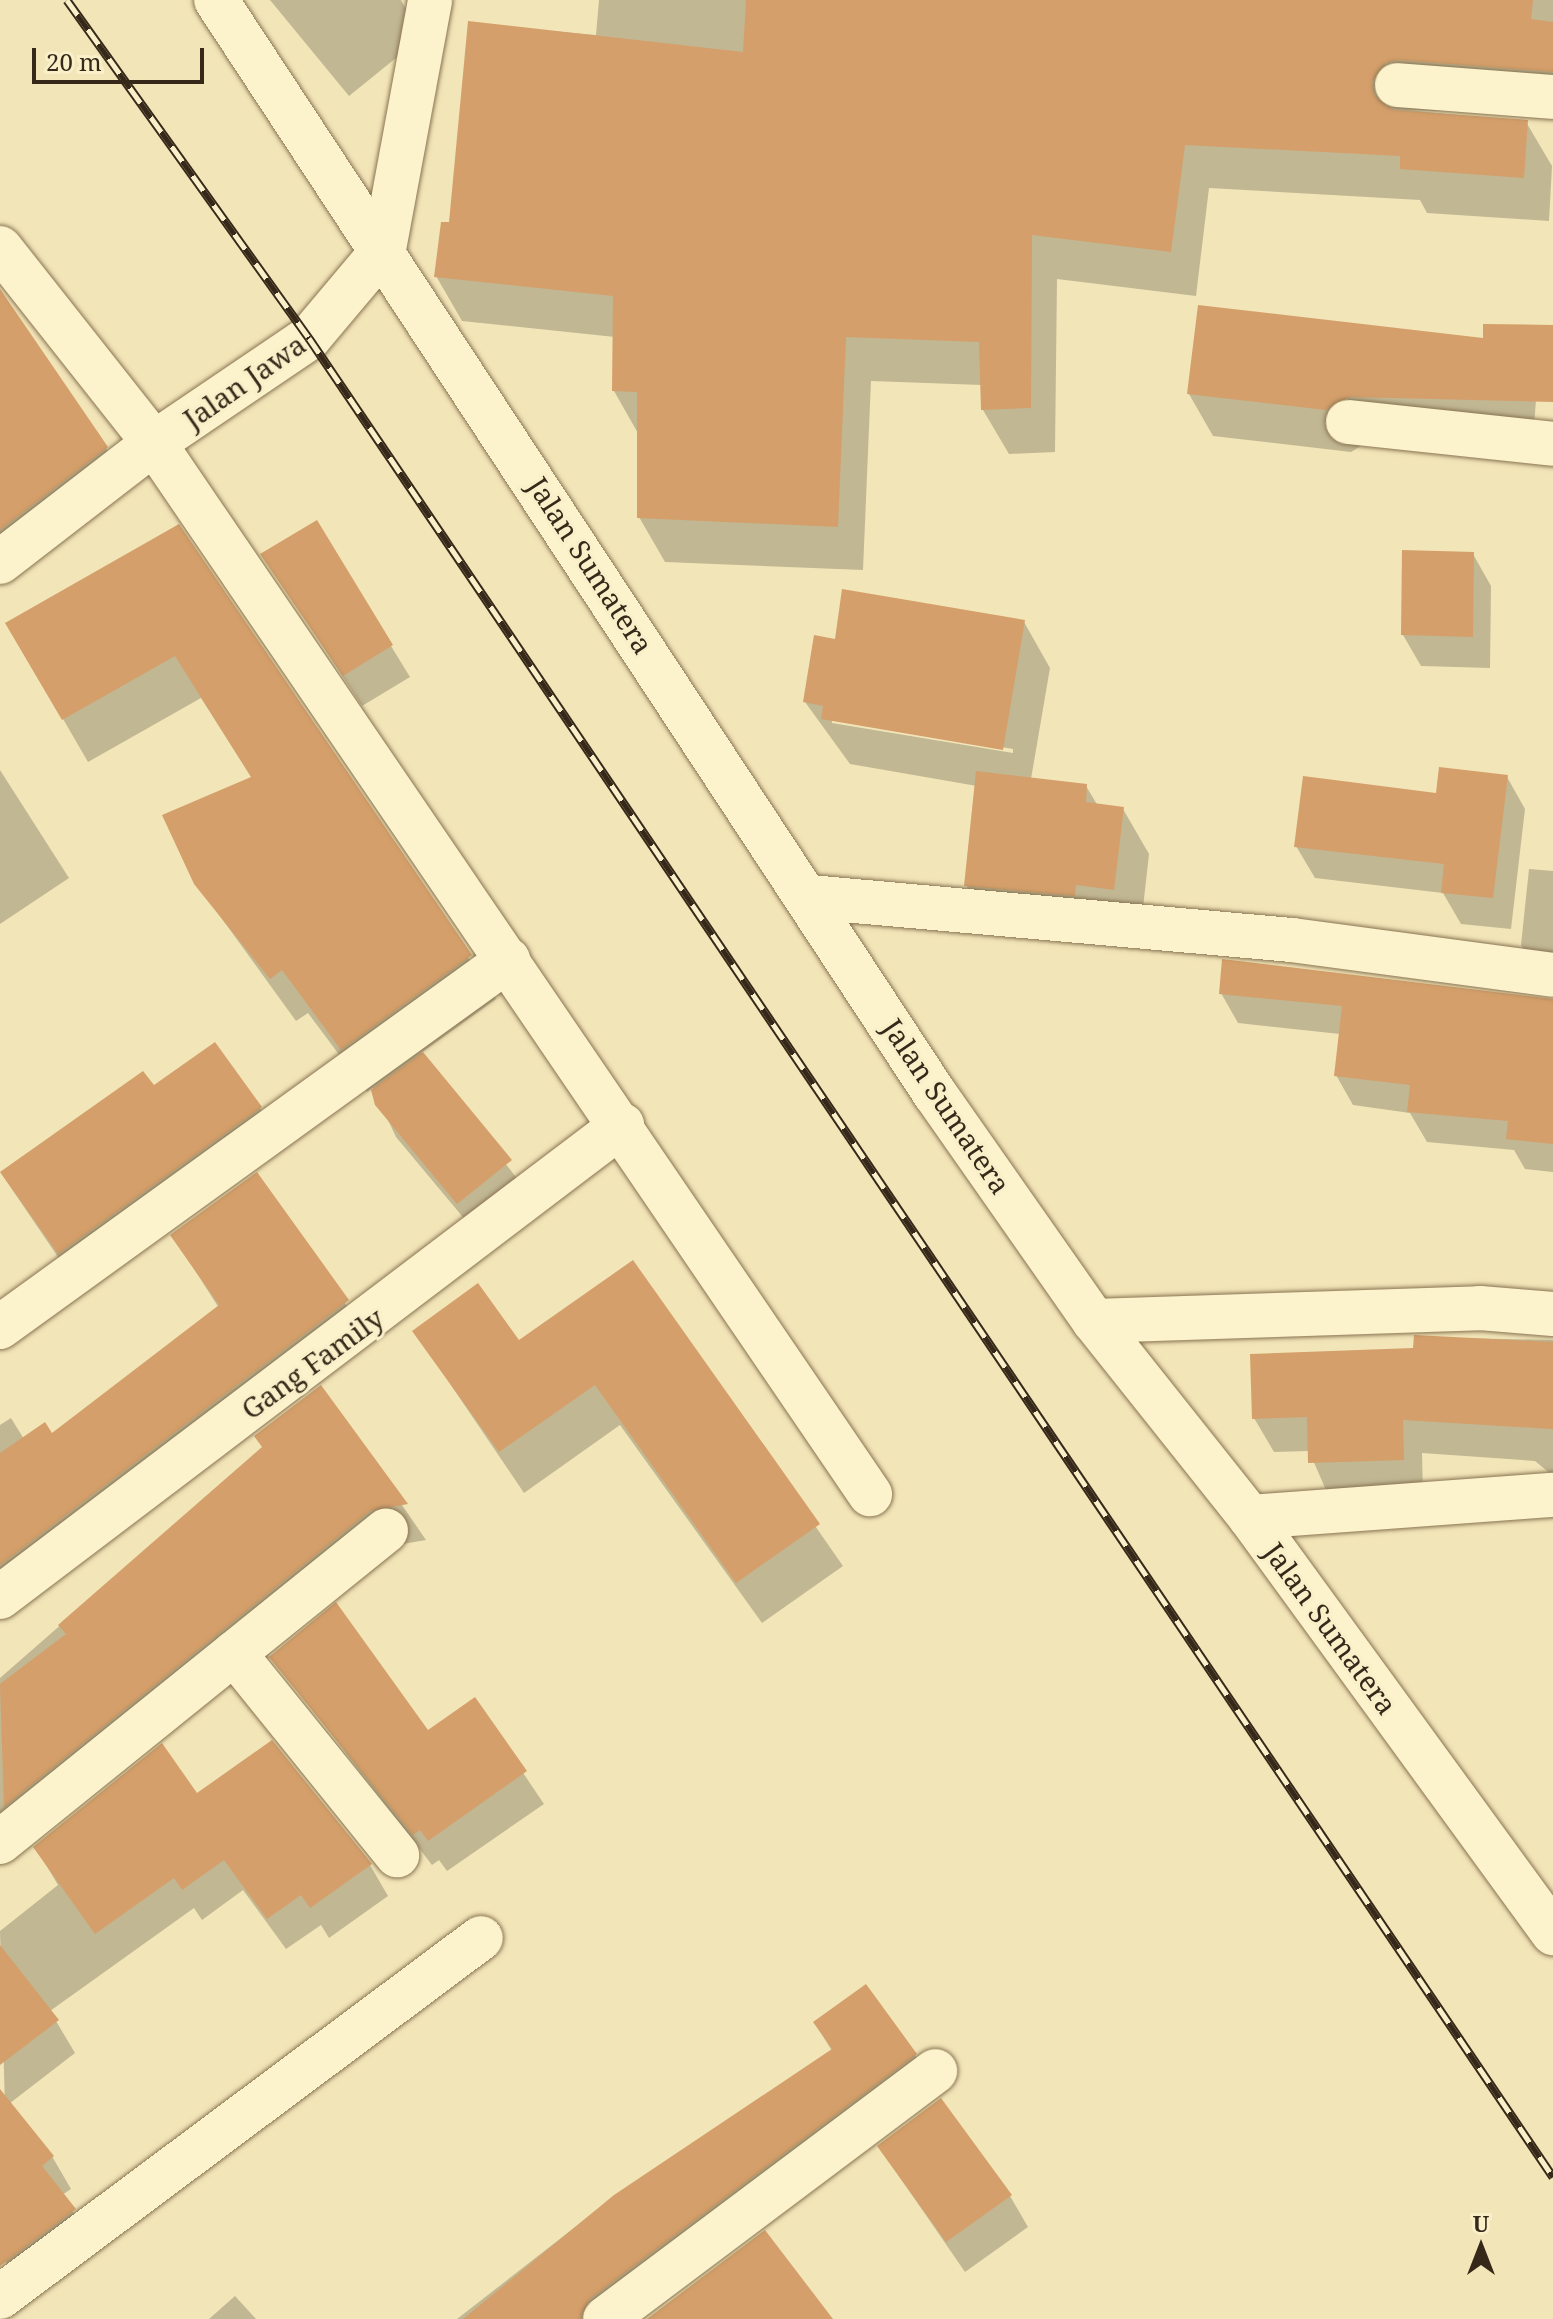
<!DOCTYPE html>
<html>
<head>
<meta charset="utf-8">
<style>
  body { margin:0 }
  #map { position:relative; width:1553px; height:2319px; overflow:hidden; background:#f2e5b8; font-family:"Noto Serif",serif }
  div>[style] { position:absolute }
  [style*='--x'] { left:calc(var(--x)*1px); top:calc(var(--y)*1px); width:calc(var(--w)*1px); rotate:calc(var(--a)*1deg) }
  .shadow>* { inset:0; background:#0003 }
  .building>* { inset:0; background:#d49f6a }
  .roads { filter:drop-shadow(0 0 2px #897452) drop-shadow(0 0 2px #897452) }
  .minor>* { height:44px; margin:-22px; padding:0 22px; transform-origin:22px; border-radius:22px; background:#fcf2cb }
  .rail>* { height:9px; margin-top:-4.5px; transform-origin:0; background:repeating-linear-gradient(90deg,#f9efc8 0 18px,#362919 0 36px); box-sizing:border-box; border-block:2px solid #362919 }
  span { translate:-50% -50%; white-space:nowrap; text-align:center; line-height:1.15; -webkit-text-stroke:6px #f9efc8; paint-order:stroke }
  .street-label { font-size:28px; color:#362919 }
  .north { position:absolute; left:1441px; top:2207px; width:80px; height:80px; -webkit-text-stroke:6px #f9efc8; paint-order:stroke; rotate:0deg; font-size:22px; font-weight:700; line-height:32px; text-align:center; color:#362919 }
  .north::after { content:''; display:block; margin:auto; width:28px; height:36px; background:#362919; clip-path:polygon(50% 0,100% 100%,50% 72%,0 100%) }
  .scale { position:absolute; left:32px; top:48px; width:172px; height:36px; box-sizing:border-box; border:4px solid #362919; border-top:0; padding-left:10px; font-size:24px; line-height:28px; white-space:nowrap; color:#362919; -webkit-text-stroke:6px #f9efc8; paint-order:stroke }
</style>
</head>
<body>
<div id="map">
  <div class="shadow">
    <div style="clip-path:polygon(270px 0,401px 0,422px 37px,349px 96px)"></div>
    <div style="clip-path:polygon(599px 0,1553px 0,1553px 114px,1408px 110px,1526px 122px,1552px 166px,1549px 221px,1427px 213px,1420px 200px,1209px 188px,1196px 296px,1057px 279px,1055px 452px,1009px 454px,983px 410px,982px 385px,871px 381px,863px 570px,665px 562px,639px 517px,639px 435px,614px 391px,615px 337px,462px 321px,436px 276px,451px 225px,470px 24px,596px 35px)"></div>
    <div style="clip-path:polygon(0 342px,106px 448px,125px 482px,0 564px)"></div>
    <div style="clip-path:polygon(1537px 385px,1533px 442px,1374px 438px,1351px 452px,1213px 436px,1189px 394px)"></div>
    <div style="clip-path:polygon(178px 526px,496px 999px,421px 1053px,528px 1193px,477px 1234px,396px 1137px,373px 1088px,367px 1092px,308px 1013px,296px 1021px,196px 883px,252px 778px,201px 698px,88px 762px,15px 636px)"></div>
    <div style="clip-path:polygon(1473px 554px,1491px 586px,1490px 668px,1421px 666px,1403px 635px)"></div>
    <div style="clip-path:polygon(263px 555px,391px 646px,410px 677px,362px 706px)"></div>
    <div style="clip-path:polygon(evenodd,1024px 622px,1050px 668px,1031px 779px,1086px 786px,1098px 806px,1123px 809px,1149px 854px,1140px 935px,992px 931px,966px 885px,977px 786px,850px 764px,805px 702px,836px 641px,1024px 622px,832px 719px,1013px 749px,1013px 753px,832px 723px,832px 719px)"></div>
    <div style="clip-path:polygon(0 770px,69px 878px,0 924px)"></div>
    <div style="clip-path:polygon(1507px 777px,1525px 809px,1511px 929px,1461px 924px,1443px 893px,1315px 878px,1296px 846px)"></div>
    <div style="clip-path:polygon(1529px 869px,1553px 871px,1553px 978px,1539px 975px,1521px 945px)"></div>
    <div style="clip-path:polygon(1221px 993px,1553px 999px,1553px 1172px,1525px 1169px,1514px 1150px,1427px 1142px,1410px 1113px,1353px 1105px,1336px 1075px,1340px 1034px,1238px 1023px)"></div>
    <div style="clip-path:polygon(153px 1088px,260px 1108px,278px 1139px,77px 1285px,1px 1173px)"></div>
    <div style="clip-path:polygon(257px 1175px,368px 1337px,0 1611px,0 1425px,11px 1418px,24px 1439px,52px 1436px,219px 1308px,173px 1236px)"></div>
    <div style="clip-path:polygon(632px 1263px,843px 1566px,762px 1623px,620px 1425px,524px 1493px,415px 1332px,518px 1343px)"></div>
    <div style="clip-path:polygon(1416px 1337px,1553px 1340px,1553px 1476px,1535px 1461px,1422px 1453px,1423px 1494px,1329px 1497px,1309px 1451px,1274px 1452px,1254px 1418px,1415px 1350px)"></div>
    <div style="clip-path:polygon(321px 1387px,426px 1540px,391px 1546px,0 1838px,0 1678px,263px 1448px)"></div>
    <div style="clip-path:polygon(272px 1657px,427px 1733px,474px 1700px,544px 1804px,447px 1871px,439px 1860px,432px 1865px)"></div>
    <div style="clip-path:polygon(196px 1796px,370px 1865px,388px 1896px,329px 1938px,321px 1925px,286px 1949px,243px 1890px,202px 1920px,194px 1908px,50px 2011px,75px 2053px,5px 2107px,0 1931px,58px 1885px,36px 1848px)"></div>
    <div style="clip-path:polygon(815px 2023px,915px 2055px,935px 2089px,629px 2319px,457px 2319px,615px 2196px,832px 2051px)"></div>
    <div style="clip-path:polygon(16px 2112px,53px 2158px,71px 2189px,62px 2195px,92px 2242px,28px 2290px,0 2254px,0 2124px)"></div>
    <div style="clip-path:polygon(879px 2147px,1010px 2196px,1028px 2227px,965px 2272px)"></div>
    <div style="clip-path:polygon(235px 2296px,256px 2319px,209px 2319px)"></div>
  </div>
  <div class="building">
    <div style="clip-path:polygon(746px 0,1533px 0,1531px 19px,1553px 22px,1553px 72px,1398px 60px,1386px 63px,1372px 82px,1375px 96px,1394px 110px,1528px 120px,1524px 178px,1400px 169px,1400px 156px,1185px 145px,1171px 252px,1032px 235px,1031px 408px,981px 410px,979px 342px,846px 337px,838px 527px,637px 518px,637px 392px,612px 391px,613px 296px,434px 277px,441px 222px,449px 222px,468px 21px,743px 52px)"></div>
    <div style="clip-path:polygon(0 289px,108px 447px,0 530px)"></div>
    <div style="clip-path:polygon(1198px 305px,1483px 338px,1483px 324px,1553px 325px,1553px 402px,1350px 397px,1326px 410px,1187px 394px)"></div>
    <div style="clip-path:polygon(317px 520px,393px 645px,343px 676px,260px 554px)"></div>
    <div style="clip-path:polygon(179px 524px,472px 955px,341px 1050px,282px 970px,270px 979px,194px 884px,162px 815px,251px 777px,175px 656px,62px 720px,5px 623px)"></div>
    <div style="clip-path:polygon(1402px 550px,1474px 552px,1473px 637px,1401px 635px)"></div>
    <div style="clip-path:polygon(842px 589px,1025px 620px,1003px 750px,821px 719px,823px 706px,803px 702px,814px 635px,835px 639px)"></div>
    <div style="clip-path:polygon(1439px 767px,1508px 775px,1493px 898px,1441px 893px,1444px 864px,1294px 847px,1303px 776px,1436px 793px)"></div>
    <div style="clip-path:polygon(976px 771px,1087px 784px,1086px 802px,1124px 807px,1114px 890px,1076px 885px,1075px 896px,964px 886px)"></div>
    <div style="clip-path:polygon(1222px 959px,1553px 999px,1553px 1144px,1506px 1139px,1508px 1121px,1407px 1112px,1410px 1085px,1334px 1076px,1342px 1006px,1219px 994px)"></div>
    <div style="clip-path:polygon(215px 1042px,262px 1107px,58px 1254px,0 1172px,143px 1071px,154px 1085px)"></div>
    <div style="clip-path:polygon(423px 1052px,512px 1160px,457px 1204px,375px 1105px,371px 1090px)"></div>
    <div style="clip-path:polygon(257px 1172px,349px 1300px,0 1565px,0 1453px,45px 1422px,52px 1433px,219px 1305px,170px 1235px)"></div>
    <div style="clip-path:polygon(633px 1260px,820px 1524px,736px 1583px,595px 1385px,499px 1452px,412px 1331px,478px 1283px,519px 1340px)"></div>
    <div style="clip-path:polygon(1414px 1335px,1553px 1342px,1553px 1429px,1403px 1420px,1404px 1460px,1308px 1463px,1307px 1417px,1252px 1419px,1250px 1354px,1413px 1348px)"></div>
    <div style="clip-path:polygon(321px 1385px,408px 1504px,370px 1511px,4px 1807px,0 1684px,66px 1634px,58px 1625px,262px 1447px,254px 1436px)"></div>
    <div style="clip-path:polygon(336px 1602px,428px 1730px,475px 1697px,527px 1771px,428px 1841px,420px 1830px,413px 1835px,269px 1657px)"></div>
    <div style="clip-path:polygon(272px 1740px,372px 1864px,310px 1908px,301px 1895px,267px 1919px,224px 1860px,182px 1890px,174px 1878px,95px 1934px,33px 1847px,162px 1743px,197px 1793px)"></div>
    <div style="clip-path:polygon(0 1945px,59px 2020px,0 2065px)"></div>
    <div style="clip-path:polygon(866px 1984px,917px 2054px,590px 2299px,580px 2319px,463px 2319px,614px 2195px,832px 2049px,813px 2022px)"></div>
    <div style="clip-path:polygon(0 2089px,54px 2156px,42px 2166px,76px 2209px,0 2266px)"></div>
    <div style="clip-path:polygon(941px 2098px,1012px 2195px,946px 2242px,877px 2146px)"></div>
    <div style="clip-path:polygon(765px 2230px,833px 2319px,647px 2319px)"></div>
  </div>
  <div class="roads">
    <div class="minor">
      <div style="--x:216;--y:0;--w:1309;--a:56.69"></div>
      <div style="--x:935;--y:1094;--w:277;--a:55"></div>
      <div style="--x:1094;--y:1321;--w:251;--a:51.5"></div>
      <div style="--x:1250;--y:1517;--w:515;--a:53.93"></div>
      <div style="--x:1397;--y:85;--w:156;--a:4.4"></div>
      <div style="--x:0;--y:248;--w:248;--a:51.7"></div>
      <div style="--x:154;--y:443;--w:1272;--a:55.74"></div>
      <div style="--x:1348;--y:422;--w:206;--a:6.1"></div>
      <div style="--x:0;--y:562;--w:195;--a:-37.7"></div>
      <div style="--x:154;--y:443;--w:187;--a:-34.1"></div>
      <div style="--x:309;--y:338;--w:116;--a:-49.9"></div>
      <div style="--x:384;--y:249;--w:253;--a:-79.5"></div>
      <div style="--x:810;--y:897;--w:484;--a:5.1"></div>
      <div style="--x:1292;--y:940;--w:263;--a:7.6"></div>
      <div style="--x:1094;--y:1321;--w:386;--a:-1.9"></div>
      <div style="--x:1480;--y:1308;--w:73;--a:4.7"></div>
      <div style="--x:0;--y:1327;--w:627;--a:-35.85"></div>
      <div style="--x:1250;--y:1517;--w:304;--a:-4.2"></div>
      <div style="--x:0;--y:1597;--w:781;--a:-37.19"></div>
      <div style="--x:234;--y:1653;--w:260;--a:51.1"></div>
      <div style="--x:0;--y:1842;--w:496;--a:-38.9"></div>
      <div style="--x:0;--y:2297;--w:600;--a:-36.74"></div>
      <div style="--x:605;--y:2319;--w:413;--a:-36.9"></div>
    </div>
  </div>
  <div class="rail">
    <div style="--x:67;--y:0;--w:416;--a:54.4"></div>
    <div style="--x:309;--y:338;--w:2220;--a:55.92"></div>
  </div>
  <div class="street-label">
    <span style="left:244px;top:381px;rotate:-35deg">Jalan Jawa</span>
    <span style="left:591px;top:565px;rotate:57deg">Jalan Sumatera</span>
    <span style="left:947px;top:1106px;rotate:56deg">Jalan Sumatera</span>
    <span style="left:312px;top:1363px;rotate:-36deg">Gang Family</span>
    <span style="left:1331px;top:1628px;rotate:54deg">Jalan Sumatera</span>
  </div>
  <div class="north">U</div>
  <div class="scale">20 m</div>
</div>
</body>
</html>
